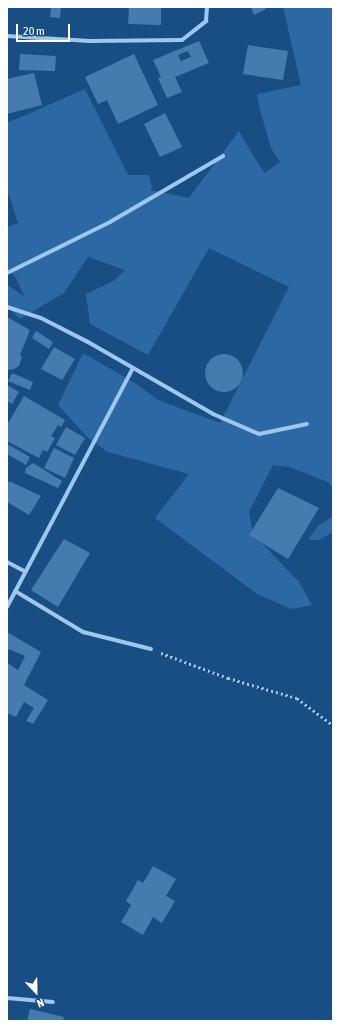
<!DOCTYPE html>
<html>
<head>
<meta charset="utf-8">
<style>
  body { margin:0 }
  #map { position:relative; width:340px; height:1028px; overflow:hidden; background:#194e85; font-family:"Asap Condensed",sans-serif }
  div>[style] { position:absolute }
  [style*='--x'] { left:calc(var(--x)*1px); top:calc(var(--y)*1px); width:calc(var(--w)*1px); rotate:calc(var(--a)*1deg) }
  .green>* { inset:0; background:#2c68a3 }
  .building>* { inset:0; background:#467bb0 }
  .round { border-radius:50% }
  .path>* { height:2.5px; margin-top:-1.25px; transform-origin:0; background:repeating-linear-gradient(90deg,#9fc6ec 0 2px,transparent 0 5px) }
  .minor>* { height:4px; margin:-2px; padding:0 2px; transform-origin:2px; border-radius:2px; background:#9fc6ec }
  span { translate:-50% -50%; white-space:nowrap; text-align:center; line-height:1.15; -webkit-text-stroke:3.5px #194e85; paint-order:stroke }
  .frame { position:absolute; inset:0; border:8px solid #fff; pointer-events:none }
  .north { position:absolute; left:16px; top:972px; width:40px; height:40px; -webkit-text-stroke:3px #194e85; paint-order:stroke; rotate:158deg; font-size:11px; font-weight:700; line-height:16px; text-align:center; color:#fff }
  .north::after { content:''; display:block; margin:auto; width:14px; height:18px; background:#fff; clip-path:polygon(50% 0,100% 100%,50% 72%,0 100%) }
  .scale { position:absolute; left:16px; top:24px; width:54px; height:18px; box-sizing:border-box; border:2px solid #fff; border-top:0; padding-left:5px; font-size:12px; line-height:14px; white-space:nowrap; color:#fff; -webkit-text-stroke:3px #194e85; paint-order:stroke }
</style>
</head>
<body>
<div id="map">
  <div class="green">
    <div style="clip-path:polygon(283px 7px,333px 7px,333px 489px,328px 482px,289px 467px,273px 465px,249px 512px,253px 534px,299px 582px,312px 605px,291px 609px,257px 594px,155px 518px,189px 474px,108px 452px,89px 439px,58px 405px,83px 353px,135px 383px,158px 400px,220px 423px,289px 287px,209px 248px,148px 355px,90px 324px,86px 294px,115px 280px,125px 270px,88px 257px,64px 293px,20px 319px,7px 307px,7px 285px,24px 296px,16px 278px,7px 268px,7px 227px,18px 223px,7px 189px,7px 123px,85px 89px,128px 175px,149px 175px,152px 188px,150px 190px,189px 198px,239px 131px,252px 154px,265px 173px,280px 162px,271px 148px,260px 110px,257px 94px,301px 85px)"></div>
    <div style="clip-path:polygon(333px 516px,333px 532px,319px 540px,308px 540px,319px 525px)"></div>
  </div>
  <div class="building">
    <div style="clip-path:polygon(51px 7px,61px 7px,60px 18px,50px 17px)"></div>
    <div style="clip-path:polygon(251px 7px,264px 7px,266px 9px,254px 15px)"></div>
    <div style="clip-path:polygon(129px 8px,161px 8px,161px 25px,128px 24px)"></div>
    <div style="clip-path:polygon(evenodd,199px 41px,209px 63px,175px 77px,182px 92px,167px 98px,158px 78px,161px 77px,153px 60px,199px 41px,188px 51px,191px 57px,181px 61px,178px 55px,188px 51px)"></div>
    <div style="clip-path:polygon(248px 45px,288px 51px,283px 80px,243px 74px)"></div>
    <div style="clip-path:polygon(20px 54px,56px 56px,55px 71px,19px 70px)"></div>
    <div style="clip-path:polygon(134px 54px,158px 105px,118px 124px,107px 100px,98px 104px,85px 77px)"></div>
    <div style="clip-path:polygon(34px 73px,42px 105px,7px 114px,7px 79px)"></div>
    <div style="clip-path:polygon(165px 113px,182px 147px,160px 157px,144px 124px)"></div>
    <div style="clip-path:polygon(7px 317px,30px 330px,20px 355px,22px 357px,19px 366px,14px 369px,7px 370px)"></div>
    <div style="clip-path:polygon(36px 331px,53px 342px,49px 349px,32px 338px)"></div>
    <div style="clip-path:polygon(54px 347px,75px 359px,62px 380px,41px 369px)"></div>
    <div class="round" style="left:205px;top:354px;width:38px;height:38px"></div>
    <div style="clip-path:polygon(12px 373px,33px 382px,30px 390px,8px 381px)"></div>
    <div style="clip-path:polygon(7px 385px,19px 392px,12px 404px,7px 401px)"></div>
    <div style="clip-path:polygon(24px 396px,65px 420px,61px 427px,58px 425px,51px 436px,55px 438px,47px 452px,43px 450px,39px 458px,7px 441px,7px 425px)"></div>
    <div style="clip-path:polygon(66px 427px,85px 438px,75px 455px,56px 445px)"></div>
    <div style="clip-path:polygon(7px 444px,30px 457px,26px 465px,7px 454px)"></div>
    <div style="clip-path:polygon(54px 448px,74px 458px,65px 478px,44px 468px)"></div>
    <div style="clip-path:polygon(33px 463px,62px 481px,58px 488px,25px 473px,26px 468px)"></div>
    <div style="clip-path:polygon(9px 481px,41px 496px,29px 515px,7px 502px,7px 488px)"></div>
    <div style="clip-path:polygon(278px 488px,319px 508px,288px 559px,249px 535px)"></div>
    <div style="clip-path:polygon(64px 539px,90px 553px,58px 607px,31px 590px)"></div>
    <div style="clip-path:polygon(7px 632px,41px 652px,24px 685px,48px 700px,33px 724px,26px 721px,34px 708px,24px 702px,16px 717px,7px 713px,7px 663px,18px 670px,25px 656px,9px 649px,7px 653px)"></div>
    <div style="clip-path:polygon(153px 866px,176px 879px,166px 896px,175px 901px,162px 923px,153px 917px,143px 935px,121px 922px,131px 905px,126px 901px,138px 880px,143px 883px)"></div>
    <div style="clip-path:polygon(30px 1009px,64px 1017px,63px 1021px,27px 1021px)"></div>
  </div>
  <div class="path">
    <div style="--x:161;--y:653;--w:72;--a:20.5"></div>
    <div style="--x:228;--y:678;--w:72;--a:16.2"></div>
    <div style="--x:297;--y:698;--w:45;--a:36.9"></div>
  </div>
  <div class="minor">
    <div style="--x:7;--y:36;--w:83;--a:3.4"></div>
    <div style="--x:90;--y:41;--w:92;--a:-0.6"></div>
    <div style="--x:182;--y:40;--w:31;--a:-38"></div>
    <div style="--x:206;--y:21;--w:14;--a:-86"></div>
    <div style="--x:7;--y:273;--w:115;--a:-26.3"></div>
    <div style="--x:110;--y:222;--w:131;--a:-30.3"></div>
    <div style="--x:7;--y:307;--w:36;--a:18"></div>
    <div style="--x:41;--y:318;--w:53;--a:27.1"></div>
    <div style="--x:88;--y:342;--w:144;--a:29.9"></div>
    <div style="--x:213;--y:414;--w:50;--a:23.5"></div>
    <div style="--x:259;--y:434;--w:49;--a:-11.8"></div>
    <div style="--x:7;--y:562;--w:21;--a:28"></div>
    <div style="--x:15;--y:591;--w:79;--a:31.1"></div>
    <div style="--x:83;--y:632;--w:70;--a:14"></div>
    <div style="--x:7;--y:607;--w:270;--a:-62.2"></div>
    <div style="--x:7;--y:998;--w:46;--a:5"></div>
  </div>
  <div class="frame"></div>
  <div class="north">N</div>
  <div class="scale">20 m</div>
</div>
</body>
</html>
